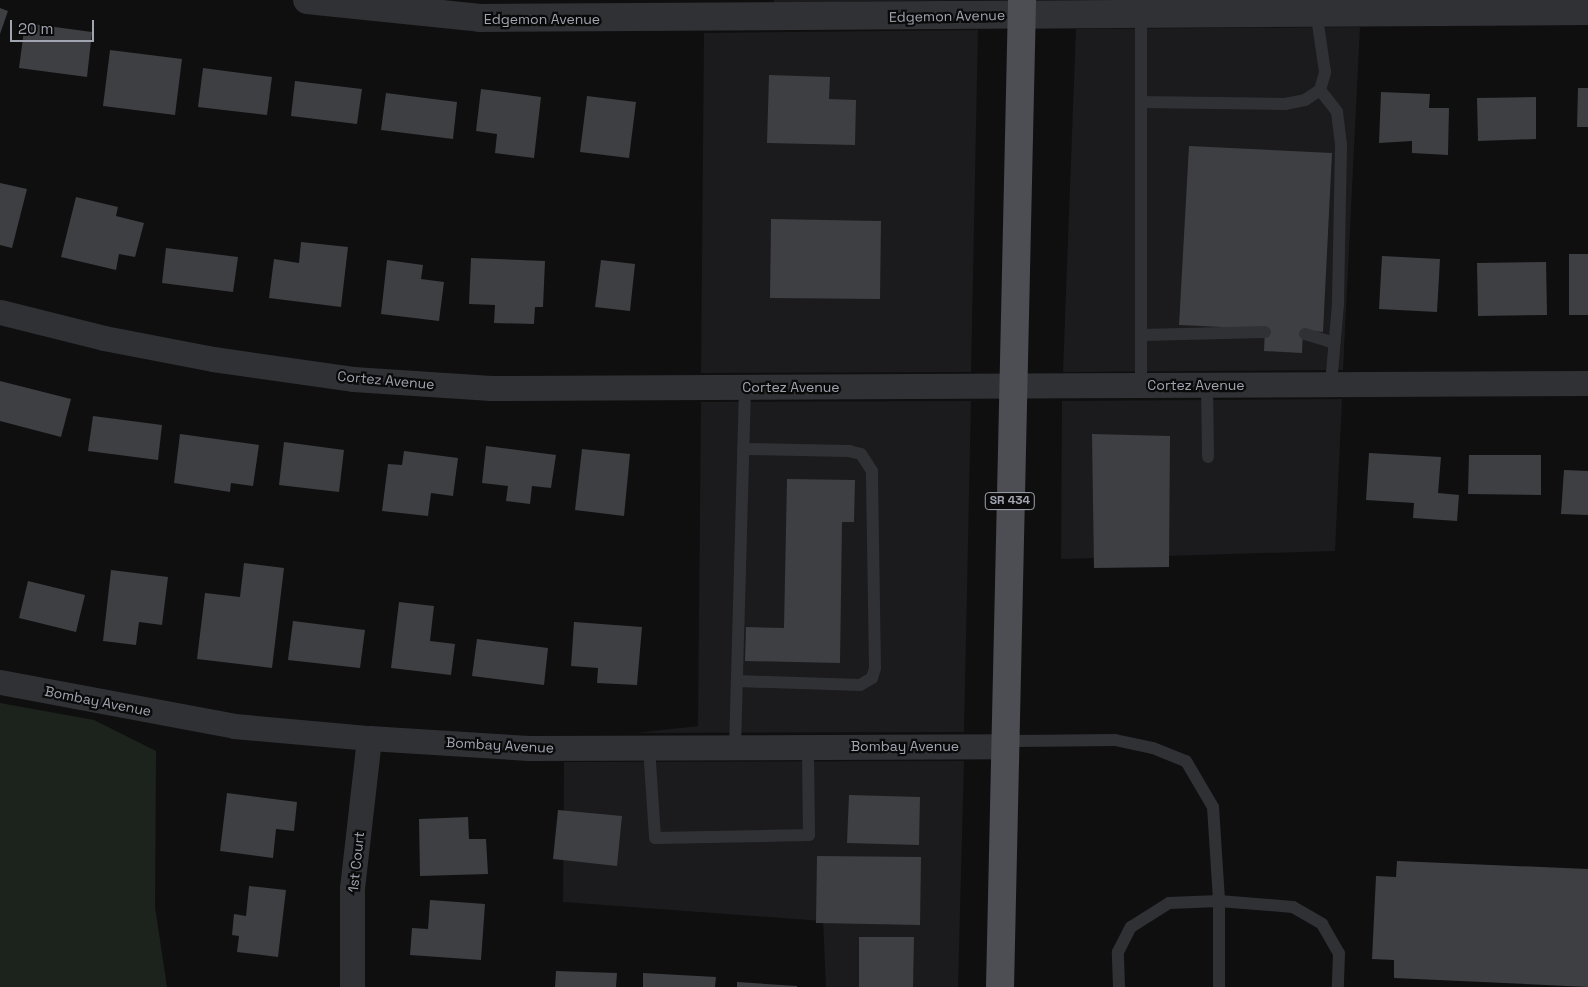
<!DOCTYPE html>
<html>
<head>
<meta charset="utf-8">
<style>
  body { margin:0 }
  #map { position:relative; width:1588px; height:987px; overflow:hidden; background:#0f0f10; font-family:"Space Grotesk",sans-serif }
  div>[style] { position:absolute }
  [style*='--x'] { left:calc(var(--x)*1px); top:calc(var(--y)*1px); width:calc(var(--w)*1px); rotate:calc(var(--a)*1deg) }
  .built>* { inset:0; background:#1b1b1d }
  .green>* { inset:0; background:#1c231d }
  .building>* { inset:0; background:#3e3f43 }
  .service>* { height:12px; margin:-6px; padding:0 6px; transform-origin:6px; border-radius:6px; background:#303135 }
  .minor>* { height:25px; margin:-12.5px; padding:0 12.5px; transform-origin:12.5px; border-radius:12.5px; background:#303135 }
  .tertiary>* { height:28px; margin:-14px; padding:0 14px; transform-origin:14px; border-radius:14px; background:#303135 }
  .primary>* { height:28px; margin:-14px; padding:0 14px; transform-origin:14px; border-radius:14px; background:#4c4e54 }
  span { translate:-50% -50%; white-space:nowrap; text-align:center; line-height:1.15; -webkit-text-stroke:4.5px #0a0a0b; paint-order:stroke }
  .shield-label span { padding:1px 4px; background:#0a0a0b; border:1px solid; border-radius:4px; -webkit-text-stroke-width:0 }
  .shield-label { font-size:12px; color:#a1a5b1; font-weight:700 }
  .street-label { font-size:14px; color:#a1a5b1 }
  .scale { position:absolute; left:10px; top:20px; width:84px; height:22px; box-sizing:border-box; border:2px solid #a1a5b1; border-top:0; padding-left:6px; font-size:15px; line-height:18px; white-space:nowrap; color:#a1a5b1; -webkit-text-stroke:4px #0a0a0b; paint-order:stroke }
</style>
</head>
<body>
<div id="map">
  <div class="built">
    <div style="clip-path:polygon(774px 0,979px 0,774px 3px)"></div>
    <div style="clip-path:polygon(1360px 27px,1343px 370px,1063px 372px,1076px 29px)"></div>
    <div style="clip-path:polygon(978px 30px,971px 372px,701px 373px,704px 33px)"></div>
    <div style="clip-path:polygon(1342px 399px,1335px 551px,1061px 559px,1062px 401px)"></div>
    <div style="clip-path:polygon(971px 401px,964px 732px,636px 733px,698px 726px,701px 402px)"></div>
    <div style="clip-path:polygon(964px 761px,958px 987px,826px 987px,823px 921px,563px 902px,564px 762px)"></div>
  </div>
  <div class="green">
    <div style="clip-path:polygon(0 703px,94px 720px,156px 751px,155px 907px,167px 987px,0 987px)"></div>
  </div>
  <div class="building">
    <div style="clip-path:polygon(0 8px,8px 11px,0 34px)"></div>
    <div style="clip-path:polygon(25px 23px,92px 32px,87px 77px,19px 68px)"></div>
    <div style="clip-path:polygon(110px 50px,182px 59px,175px 115px,103px 106px)"></div>
    <div style="clip-path:polygon(203px 68px,272px 77px,267px 115px,198px 107px)"></div>
    <div style="clip-path:polygon(769px 75px,830px 77px,829px 99px,856px 100px,855px 145px,767px 143px)"></div>
    <div style="clip-path:polygon(295px 81px,362px 89px,357px 124px,291px 116px)"></div>
    <div style="clip-path:polygon(1578px 88px,1588px 88px,1588px 127px,1577px 127px)"></div>
    <div style="clip-path:polygon(481px 89px,541px 97px,534px 158px,495px 153px,497px 134px,476px 131px)"></div>
    <div style="clip-path:polygon(1381px 92px,1430px 94px,1429px 108px,1449px 108px,1448px 155px,1412px 153px,1412px 141px,1379px 143px)"></div>
    <div style="clip-path:polygon(386px 93px,457px 102px,453px 139px,381px 130px)"></div>
    <div style="clip-path:polygon(587px 96px,636px 102px,629px 158px,580px 152px)"></div>
    <div style="clip-path:polygon(1536px 97px,1536px 139px,1478px 141px,1477px 98px)"></div>
    <div style="clip-path:polygon(1189px 146px,1332px 153px,1323px 332px,1303px 330px,1302px 353px,1264px 351px,1265px 329px,1179px 325px)"></div>
    <div style="clip-path:polygon(0 183px,27px 189px,12px 248px,0 245px)"></div>
    <div style="clip-path:polygon(76px 197px,118px 207px,116px 216px,144px 223px,135px 257px,119px 254px,116px 270px,61px 257px)"></div>
    <div style="clip-path:polygon(771px 219px,881px 221px,880px 299px,770px 298px)"></div>
    <div style="clip-path:polygon(301px 242px,348px 247px,341px 307px,269px 298px,274px 259px,299px 263px)"></div>
    <div style="clip-path:polygon(166px 248px,238px 257px,233px 292px,162px 283px)"></div>
    <div style="clip-path:polygon(1569px 254px,1588px 254px,1588px 315px,1569px 315px)"></div>
    <div style="clip-path:polygon(1382px 256px,1440px 259px,1437px 312px,1379px 309px)"></div>
    <div style="clip-path:polygon(471px 258px,545px 261px,543px 307px,535px 307px,534px 324px,494px 323px,495px 305px,469px 304px)"></div>
    <div style="clip-path:polygon(387px 260px,423px 265px,421px 279px,444px 282px,439px 321px,381px 314px)"></div>
    <div style="clip-path:polygon(601px 260px,635px 264px,630px 311px,595px 307px)"></div>
    <div style="clip-path:polygon(1546px 262px,1547px 315px,1478px 316px,1477px 263px)"></div>
    <div style="clip-path:polygon(0 381px,71px 399px,61px 437px,0 421px)"></div>
    <div style="clip-path:polygon(93px 416px,162px 425px,158px 460px,88px 451px)"></div>
    <div style="clip-path:polygon(180px 434px,259px 445px,253px 486px,231px 483px,230px 492px,174px 483px)"></div>
    <div style="clip-path:polygon(1092px 434px,1170px 436px,1169px 567px,1094px 568px)"></div>
    <div style="clip-path:polygon(284px 442px,344px 450px,339px 492px,279px 485px)"></div>
    <div style="clip-path:polygon(486px 446px,556px 455px,551px 488px,532px 486px,530px 504px,506px 501px,508px 486px,482px 483px)"></div>
    <div style="clip-path:polygon(582px 449px,630px 454px,624px 516px,575px 510px)"></div>
    <div style="clip-path:polygon(404px 451px,458px 458px,453px 496px,431px 493px,428px 516px,382px 511px,388px 464px,402px 465px)"></div>
    <div style="clip-path:polygon(1369px 453px,1441px 457px,1438px 493px,1459px 495px,1457px 521px,1413px 518px,1414px 503px,1366px 500px)"></div>
    <div style="clip-path:polygon(1469px 455px,1541px 455px,1541px 495px,1468px 494px)"></div>
    <div style="clip-path:polygon(1564px 470px,1588px 471px,1588px 515px,1561px 514px)"></div>
    <div style="clip-path:polygon(787px 479px,855px 480px,854px 522px,842px 522px,840px 663px,745px 661px,746px 627px,784px 628px)"></div>
    <div style="clip-path:polygon(244px 563px,284px 568px,272px 668px,197px 659px,205px 593px,240px 597px)"></div>
    <div style="clip-path:polygon(111px 570px,168px 577px,162px 625px,139px 622px,136px 645px,103px 641px)"></div>
    <div style="clip-path:polygon(28px 581px,85px 595px,76px 632px,19px 618px)"></div>
    <div style="clip-path:polygon(399px 602px,434px 606px,430px 641px,455px 644px,451px 675px,391px 668px)"></div>
    <div style="clip-path:polygon(293px 621px,365px 630px,360px 668px,288px 660px)"></div>
    <div style="clip-path:polygon(574px 622px,642px 627px,637px 685px,597px 683px,598px 668px,571px 666px)"></div>
    <div style="clip-path:polygon(477px 639px,548px 648px,544px 685px,472px 676px)"></div>
    <div style="clip-path:polygon(227px 793px,297px 802px,294px 831px,276px 829px,273px 858px,220px 851px)"></div>
    <div style="clip-path:polygon(849px 795px,920px 797px,919px 845px,847px 843px)"></div>
    <div style="clip-path:polygon(558px 810px,622px 816px,617px 866px,553px 859px)"></div>
    <div style="clip-path:polygon(468px 817px,469px 839px,486px 839px,488px 874px,420px 876px,419px 819px)"></div>
    <div style="clip-path:polygon(817px 856px,921px 857px,920px 925px,816px 923px)"></div>
    <div style="clip-path:polygon(1397px 861px,1588px 869px,1588px 987px,1394px 978px,1394px 960px,1372px 959px,1376px 876px,1396px 877px)"></div>
    <div style="clip-path:polygon(249px 886px,286px 890px,278px 957px,237px 952px,239px 936px,232px 935px,234px 914px,246px 916px)"></div>
    <div style="clip-path:polygon(430px 900px,485px 904px,481px 960px,410px 955px,412px 928px,428px 929px)"></div>
    <div style="clip-path:polygon(859px 937px,914px 937px,913px 987px,859px 987px)"></div>
    <div style="clip-path:polygon(556px 971px,617px 973px,616px 987px,555px 987px)"></div>
    <div style="clip-path:polygon(643px 973px,716px 977px,715px 987px,643px 987px)"></div>
    <div style="clip-path:polygon(737px 982px,797px 986px,797px 987px,737px 987px)"></div>
  </div>
  <div class="service">
    <div style="--x:1320;--y:90;--w:28;--a:52"></div>
    <div style="--x:1337;--y:112;--w:33;--a:83"></div>
    <div style="--x:1341;--y:145;--w:159;--a:91.1"></div>
    <div style="--x:1338;--y:304;--w:80;--a:95"></div>
    <div style="--x:1141;--y:102;--w:144;--a:0.8"></div>
    <div style="--x:1285;--y:104;--w:20;--a:-11"></div>
    <div style="--x:1305;--y:100;--w:18;--a:-34"></div>
    <div style="--x:1320;--y:90;--w:19;--a:-74"></div>
    <div style="--x:1325;--y:72;--w:63;--a:-98.3"></div>
    <div style="--x:1305;--y:334;--w:31;--a:17"></div>
    <div style="--x:1142;--y:335;--w:123;--a:-1.4"></div>
    <div style="--x:1207;--y:385;--w:72;--a:89.2"></div>
    <div style="--x:1141;--y:386;--w:372;--a:-90"></div>
    <div style="--x:737;--y:681;--w:123;--a:1.9"></div>
    <div style="--x:860;--y:685;--w:14;--a:-30"></div>
    <div style="--x:872;--y:678;--w:10;--a:-73"></div>
    <div style="--x:875;--y:668;--w:197;--a:-90.9"></div>
    <div style="--x:872;--y:471;--w:20;--a:-123"></div>
    <div style="--x:861;--y:454;--w:12;--a:-166"></div>
    <div style="--x:849;--y:451;--w:106;--a:-178.9"></div>
    <div style="--x:1006;--y:741;--w:109;--a:-0.5"></div>
    <div style="--x:1115;--y:740;--w:39;--a:12"></div>
    <div style="--x:1153;--y:748;--w:35;--a:22"></div>
    <div style="--x:1186;--y:761;--w:53;--a:59.6"></div>
    <div style="--x:1213;--y:807;--w:94;--a:86.3"></div>
    <div style="--x:1219;--y:901;--w:86;--a:90"></div>
    <div style="--x:649;--y:747;--w:91;--a:86.2"></div>
    <div style="--x:655;--y:838;--w:154;--a:-1.1"></div>
    <div style="--x:809;--y:835;--w:88;--a:-90.7"></div>
    <div style="--x:735;--y:747;--w:360;--a:-88.4"></div>
    <div style="--x:1119;--y:987;--w:35;--a:-92"></div>
    <div style="--x:1118;--y:952;--w:28;--a:-63"></div>
    <div style="--x:1131;--y:927;--w:45;--a:-32.3"></div>
    <div style="--x:1169;--y:903;--w:50;--a:-2.3"></div>
    <div style="--x:1219;--y:901;--w:74;--a:4.6"></div>
    <div style="--x:1293;--y:907;--w:34;--a:30"></div>
    <div style="--x:1322;--y:924;--w:34;--a:60"></div>
    <div style="--x:1339;--y:953;--w:34;--a:92"></div>
  </div>
  <div class="minor">
    <div style="--x:0;--y:312;--w:107;--a:14"></div>
    <div style="--x:104;--y:338;--w:111;--a:10.9"></div>
    <div style="--x:213;--y:359;--w:141;--a:8.1"></div>
    <div style="--x:353;--y:379;--w:138;--a:3.7"></div>
    <div style="--x:491;--y:388;--w:1097;--a:-0.26"></div>
    <div style="--x:0;--y:682;--w:238;--a:10.6"></div>
    <div style="--x:234;--y:726;--w:136;--a:5.1"></div>
    <div style="--x:369;--y:738;--w:160;--a:3.6"></div>
    <div style="--x:529;--y:748;--w:476;--a:-0.2"></div>
    <div style="--x:352;--y:987;--w:99;--a:-90"></div>
    <div style="--x:352;--y:888;--w:151;--a:-83.5"></div>
  </div>
  <div class="tertiary">
    <div style="--x:307;--y:0;--w:174;--a:5.9"></div>
    <div style="--x:480;--y:18;--w:1108;--a:-0.36"></div>
  </div>
  <div class="primary">
    <div style="--x:1000;--y:987;--w:987;--a:-88.72"></div>
  </div>
  <div class="shield-label">
    <span style="left:1010px;top:501px">SR 434</span>
  </div>
  <div class="street-label">
    <span style="left:947px;top:16px;rotate:-1deg">Edgemon Avenue</span>
    <span style="left:542px;top:19px">Edgemon Avenue</span>
    <span style="left:386px;top:380px;rotate:5deg">Cortez Avenue</span>
    <span style="left:1196px;top:385px">Cortez Avenue</span>
    <span style="left:791px;top:387px">Cortez Avenue</span>
    <span style="left:98px;top:701px;rotate:11deg">Bombay Avenue</span>
    <span style="left:500px;top:745px;rotate:3deg">Bombay Avenue</span>
    <span style="left:905px;top:746px">Bombay Avenue</span>
    <span style="left:356px;top:862px;rotate:-84deg">1st Court</span>
  </div>
  <div class="scale">20 m</div>
</div>
</body>
</html>
